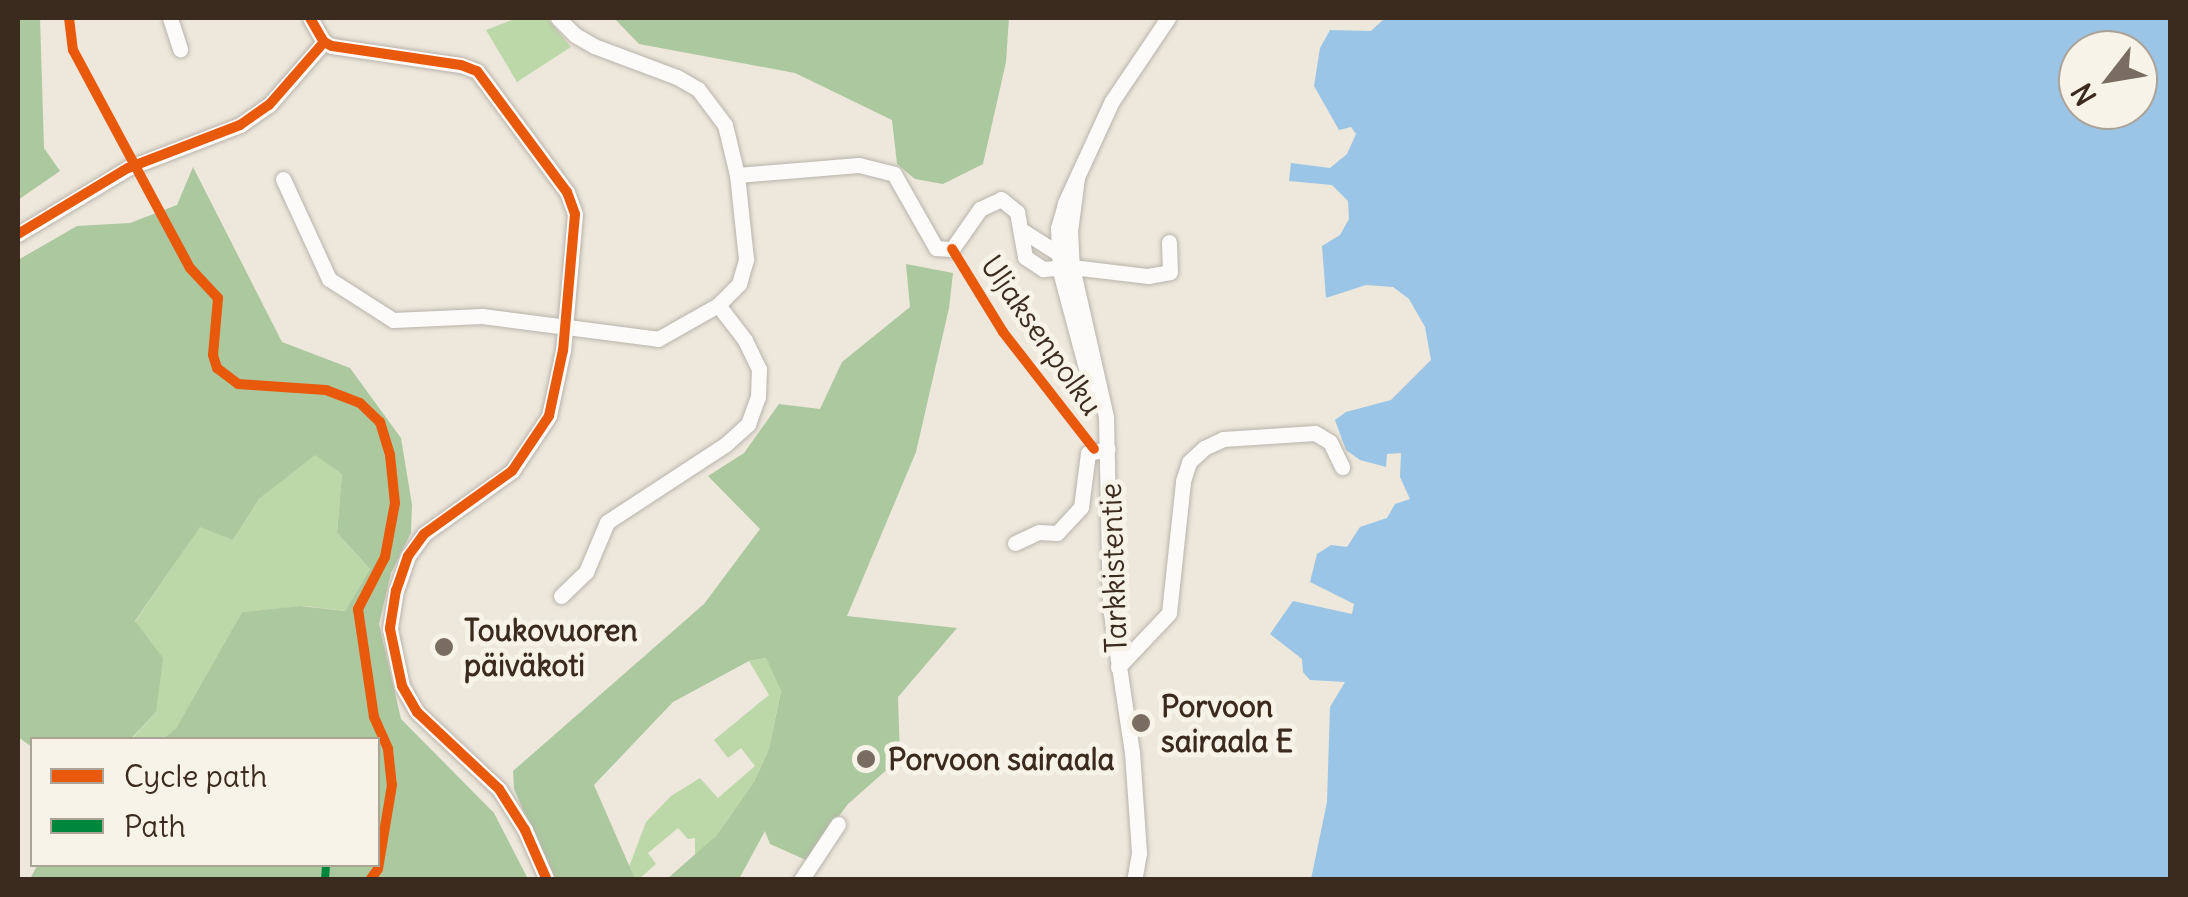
<!DOCTYPE html>
<html>
<head>
<meta charset="utf-8">
<style>
  body { margin:0 }
  #map { position:relative; width:2188px; height:897px; overflow:hidden; background:#ede7dc; font-family:Delius,sans-serif }
  div>[style] { position:absolute }
  [style*='--x'] { left:calc(var(--x)*1px); top:calc(var(--y)*1px); width:calc(var(--w)*1px); rotate:calc(var(--a)*1deg) }
  .green>* { inset:0; background:#bcd8a8 }
  .forest>* { inset:0; background:#acc89e }
  .water>* { inset:0; background:#9ac5e6 }
  .roads { filter:drop-shadow(0 0 2px #b9b3ab) drop-shadow(0 0 2px #b9b3ab) }
  .minor>* { height:15px; margin:-7.5px; padding:0 7.5px; transform-origin:7.5px; border-radius:7.5px; background:#fcfbfa }
  .quiet>* { height:8px; margin-top:-4px; transform-origin:0; background:repeating-linear-gradient(90deg,#00873e 0 15px,transparent 0 23px) }
  .cycleway>* { height:10px; margin:-5px; padding:0 5px; transform-origin:5px; border-radius:5px; background:#e8590c }
  .dots>* { width:28px; height:28px; translate:-50% -50%; box-sizing:border-box; border:5px solid #f7f3e8; border-radius:50% }
  span { translate:-50% -50%; white-space:nowrap; text-align:center; line-height:1.15; -webkit-text-stroke:10px #f7f3e8; paint-order:stroke }
  .street-label { font-size:30px; color:#3b2a1e }
  .poi-label { font-size:30px; color:#3b2a1e; font-weight:700 }
  .left { translate:0 -50%; text-align:left }
  .frame { position:absolute; inset:0; border:20px solid #3b2a1e; pointer-events:none }
  .legend { position:absolute; left:30px; top:737px; width:350px; height:130px; box-sizing:border-box; background:#f7f3e8; border:2px solid #aca397; margin:0; padding:12px 18px; list-style:none; font-size:30px; color:#3b2a1e }
  .legend li { display:flex; align-items:center; gap:20px; height:50px }
  .legend b { width:50px; border:2px solid #aca397 }
  .north { position:absolute; left:2058px; top:30px; width:100px; height:100px; box-sizing:border-box; background:#f7f3e8; border:2px solid #aca397; border-radius:50%; rotate:239deg; font-size:28px; font-weight:700; line-height:40px; text-align:center; color:#3b2a1e }
  .north::after { content:''; display:block; margin:auto; width:35px; height:45px; background:#796c60; clip-path:polygon(50% 0,100% 100%,50% 72%,0 100%) }
</style>
</head>
<body>
<div id="map">
  <div class="green">
    <div style="clip-path:polygon(517px 18px,547px 18px,571px 47px,517px 82px,486px 30px)"></div>
    <div style="clip-path:polygon(315px 454px,342px 474px,337px 533px,370px 569px,345px 611px,305px 606px,242px 612px,176px 728px,163px 739px,131px 740px,156px 712px,135px 622px,200px 526px,233px 540px,259px 499px)"></div>
    <div style="clip-path:polygon(766px 658px,781px 690px,769px 749px,754px 782px,716px 836px,695px 856px,695px 838px,688px 839px,678px 828px,648px 853px,656px 864px,639px 879px,624px 880px,646px 822px,671px 796px,700px 778px,718px 798px,755px 766px,741px 748px,728px 758px,714px 740px,769px 695px,749px 661px)"></div>
  </div>
  <div class="forest">
    <div style="clip-path:polygon(18px 18px,40px 18px,44px 148px,60px 171px,18px 200px)"></div>
    <div style="clip-path:polygon(614px 18px,1009px 18px,1006px 62px,983px 164px,943px 184px,915px 179px,897px 164px,892px 120px,795px 73px,639px 44px)"></div>
    <div style="clip-path:polygon(193px 167px,282px 342px,350px 368px,401px 438px,412px 505px,411px 533px,391px 573px,379px 624px,401px 719px,494px 813px,528px 879px,30px 879px,38px 864px,378px 864px,378px 740px,163px 739px,176px 728px,242px 612px,301px 606px,345px 611px,370px 569px,337px 533px,342px 474px,315px 455px,259px 499px,233px 540px,200px 527px,135px 621px,163px 658px,156px 712px,131px 739px,32px 740px,32px 747px,18px 737px,18px 260px,77px 226px,130px 223px,177px 205px)"></div>
    <div style="clip-path:polygon(906px 264px,953px 273px,949px 308px,916px 452px,847px 616px,957px 628px,898px 697px,900px 758px,848px 804px,806px 860px,770px 844px,765px 831px,739px 879px,667px 879px,716px 836px,754px 782px,769px 749px,781px 691px,766px 658px,749px 661px,673px 702px,594px 785px,635px 879px,553px 879px,514px 789px,513px 771px,704px 604px,760px 529px,708px 476px,744px 453px,779px 404px,820px 409px,842px 362px,910px 307px)"></div>
  </div>
  <div class="water">
    <div style="clip-path:polygon(evenodd,1385px 18px,2170px 18px,2170px 879px,1311px 879px,1327px 802px,1330px 707px,1345px 682px,1310px 680px,1303px 672px,1302px 659px,1270px 634px,1293px 601px,1352px 614px,1354px 604px,1310px 582px,1317px 554px,1331px 545px,1347px 547px,1360px 527px,1387px 518px,1395px 504px,1410px 499px,1400px 477px,1401px 453px,1387px 454px,1386px 467px,1360px 460px,1346px 450px,1335px 420px,1346px 412px,1391px 400px,1431px 360px,1425px 327px,1409px 299px,1393px 287px,1366px 285px,1326px 298px,1322px 246px,1340px 235px,1349px 219px,1348px 201px,1332px 185px,1289px 181px,1291px 163px,1330px 168px,1347px 154px,1356px 134px,1351px 127px,1339px 130px,1314px 86px,1320px 48px,1330px 30px,1371px 31px,1385px 18px,2078px 50px,2138px 50px,2138px 110px,2078px 110px,2078px 50px)"></div>
  </div>
  <div class="roads">
    <div class="minor">
      <div style="--x:170;--y:18;--w:33;--a:72"></div>
      <div style="--x:310;--y:18;--w:28;--a:60"></div>
      <div style="--x:324;--y:42;--w:9;--a:27"></div>
      <div style="--x:332;--y:46;--w:130;--a:8.4"></div>
      <div style="--x:461;--y:65;--w:17;--a:21"></div>
      <div style="--x:477;--y:71;--w:151;--a:53.4"></div>
      <div style="--x:567;--y:192;--w:23;--a:70"></div>
      <div style="--x:575;--y:214;--w:137;--a:95"></div>
      <div style="--x:563;--y:350;--w:67;--a:102"></div>
      <div style="--x:549;--y:416;--w:66;--a:123.9"></div>
      <div style="--x:512;--y:471;--w:108;--a:144.4"></div>
      <div style="--x:424;--y:534;--w:27;--a:126"></div>
      <div style="--x:408;--y:556;--w:36;--a:109"></div>
      <div style="--x:396;--y:590;--w:39;--a:99"></div>
      <div style="--x:390;--y:629;--w:58;--a:78.1"></div>
      <div style="--x:402;--y:686;--w:30;--a:60"></div>
      <div style="--x:417;--y:712;--w:112;--a:43.2"></div>
      <div style="--x:499;--y:789;--w:49;--a:57.6"></div>
      <div style="--x:525;--y:830;--w:55;--a:66.3"></div>
      <div style="--x:558;--y:18;--w:24;--a:45"></div>
      <div style="--x:575;--y:35;--w:22;--a:30"></div>
      <div style="--x:594;--y:46;--w:89;--a:20.5"></div>
      <div style="--x:677;--y:77;--w:24;--a:30"></div>
      <div style="--x:698;--y:89;--w:45;--a:53.1"></div>
      <div style="--x:725;--y:125;--w:51;--a:76.5"></div>
      <div style="--x:737;--y:175;--w:122;--a:-4.7"></div>
      <div style="--x:859;--y:165;--w:36;--a:14"></div>
      <div style="--x:894;--y:174;--w:85;--a:60.4"></div>
      <div style="--x:936;--y:248;--w:16;--a:4"></div>
      <div style="--x:952;--y:249;--w:49;--a:-55"></div>
      <div style="--x:980;--y:209;--w:23;--a:-25"></div>
      <div style="--x:1001;--y:199;--w:21;--a:39"></div>
      <div style="--x:1017;--y:212;--w:46;--a:79.9"></div>
      <div style="--x:1025;--y:257;--w:22;--a:34"></div>
      <div style="--x:1043;--y:269;--w:29;--a:-4"></div>
      <div style="--x:1072;--y:267;--w:77;--a:6.8"></div>
      <div style="--x:1148;--y:276;--w:22;--a:-10"></div>
      <div style="--x:1170;--y:272;--w:30;--a:-92"></div>
      <div style="--x:1077;--y:178;--w:53;--a:97.5"></div>
      <div style="--x:1070;--y:231;--w:36;--a:87"></div>
      <div style="--x:1072;--y:267;--w:154;--a:77.2"></div>
      <div style="--x:1106;--y:417;--w:190;--a:88.8"></div>
      <div style="--x:1110;--y:607;--w:147;--a:81.4"></div>
      <div style="--x:1132;--y:752;--w:101;--a:86"></div>
      <div style="--x:1139;--y:853;--w:27;--a:100"></div>
      <div style="--x:283;--y:179;--w:110;--a:65.3"></div>
      <div style="--x:329;--y:279;--w:76;--a:32.6"></div>
      <div style="--x:393;--y:320;--w:89;--a:-2.6"></div>
      <div style="--x:482;--y:316;--w:177;--a:7.4"></div>
      <div style="--x:658;--y:339;--w:69;--a:-29.5"></div>
      <div style="--x:718;--y:305;--w:30;--a:-45"></div>
      <div style="--x:739;--y:284;--w:26;--a:-74"></div>
      <div style="--x:746;--y:259;--w:84;--a:-96.1"></div>
      <div style="--x:1023;--y:231;--w:45;--a:32.3"></div>
      <div style="--x:18;--y:234;--w:128;--a:-31"></div>
      <div style="--x:128;--y:168;--w:120;--a:-21"></div>
      <div style="--x:240;--y:125;--w:35;--a:-35"></div>
      <div style="--x:269;--y:105;--w:84;--a:-48.9"></div>
      <div style="--x:1091;--y:387;--w:120;--a:-105"></div>
      <div style="--x:1060;--y:271;--w:43;--a:-92.7"></div>
      <div style="--x:1058;--y:228;--w:26;--a:-74"></div>
      <div style="--x:1065;--y:203;--w:112;--a:-65.3"></div>
      <div style="--x:1112;--y:101;--w:100;--a:-56"></div>
      <div style="--x:1015;--y:543;--w:26;--a:-25"></div>
      <div style="--x:1039;--y:532;--w:18;--a:3"></div>
      <div style="--x:1057;--y:533;--w:35;--a:-47"></div>
      <div style="--x:1081;--y:507;--w:54;--a:-82.6"></div>
      <div style="--x:1088;--y:453;--w:20;--a:-11"></div>
      <div style="--x:561;--y:596;--w:35;--a:-44"></div>
      <div style="--x:586;--y:572;--w:54;--a:-67.2"></div>
      <div style="--x:607;--y:522;--w:142;--a:-33.2"></div>
      <div style="--x:726;--y:444;--w:30;--a:-42"></div>
      <div style="--x:748;--y:424;--w:29;--a:-70"></div>
      <div style="--x:758;--y:397;--w:28;--a:-88"></div>
      <div style="--x:759;--y:369;--w:32;--a:-116"></div>
      <div style="--x:745;--y:340;--w:44;--a:-127.6"></div>
      <div style="--x:1118;--y:667;--w:74;--a:-46.6"></div>
      <div style="--x:1169;--y:613;--w:133;--a:-83.9"></div>
      <div style="--x:1183;--y:481;--w:20;--a:-72"></div>
      <div style="--x:1189;--y:462;--w:21;--a:-43"></div>
      <div style="--x:1204;--y:448;--w:21;--a:-25"></div>
      <div style="--x:1223;--y:439;--w:92;--a:-3.7"></div>
      <div style="--x:1315;--y:433;--w:17;--a:31"></div>
      <div style="--x:1330;--y:442;--w:28;--a:64"></div>
      <div style="--x:801;--y:880;--w:67;--a:-56.5"></div>
    </div>
  </div>
  <div class="quiet">
    <div style="--x:325;--y:880;--w:16;--a:-86"></div>
  </div>
  <div class="cycleway">
    <div style="--x:69;--y:18;--w:32;--a:83"></div>
    <div style="--x:73;--y:50;--w:247;--a:61.8"></div>
    <div style="--x:190;--y:268;--w:41;--a:47"></div>
    <div style="--x:218;--y:298;--w:57;--a:95"></div>
    <div style="--x:213;--y:355;--w:14;--a:73"></div>
    <div style="--x:217;--y:368;--w:26;--a:37"></div>
    <div style="--x:238;--y:384;--w:88;--a:3.9"></div>
    <div style="--x:326;--y:390;--w:36;--a:21"></div>
    <div style="--x:360;--y:403;--w:28;--a:44"></div>
    <div style="--x:380;--y:422;--w:34;--a:73"></div>
    <div style="--x:390;--y:455;--w:48;--a:84.1"></div>
    <div style="--x:395;--y:503;--w:55;--a:100.5"></div>
    <div style="--x:385;--y:557;--w:59;--a:117.4"></div>
    <div style="--x:358;--y:609;--w:109;--a:81.6"></div>
    <div style="--x:374;--y:717;--w:35;--a:66"></div>
    <div style="--x:388;--y:749;--w:36;--a:84"></div>
    <div style="--x:392;--y:785;--w:85;--a:99.5"></div>
    <div style="--x:378;--y:869;--w:14;--a:126"></div>
    <div style="--x:310;--y:18;--w:28;--a:60"></div>
    <div style="--x:324;--y:42;--w:9;--a:27"></div>
    <div style="--x:332;--y:46;--w:130;--a:8.4"></div>
    <div style="--x:461;--y:65;--w:17;--a:21"></div>
    <div style="--x:477;--y:71;--w:151;--a:53.4"></div>
    <div style="--x:567;--y:192;--w:23;--a:70"></div>
    <div style="--x:575;--y:214;--w:137;--a:95"></div>
    <div style="--x:563;--y:350;--w:67;--a:102"></div>
    <div style="--x:549;--y:416;--w:66;--a:123.9"></div>
    <div style="--x:512;--y:471;--w:108;--a:144.4"></div>
    <div style="--x:424;--y:534;--w:27;--a:126"></div>
    <div style="--x:408;--y:556;--w:36;--a:109"></div>
    <div style="--x:396;--y:590;--w:39;--a:99"></div>
    <div style="--x:390;--y:629;--w:58;--a:78.1"></div>
    <div style="--x:402;--y:686;--w:30;--a:60"></div>
    <div style="--x:417;--y:712;--w:112;--a:43.2"></div>
    <div style="--x:499;--y:789;--w:49;--a:57.6"></div>
    <div style="--x:525;--y:830;--w:55;--a:66.3"></div>
    <div style="--x:18;--y:234;--w:128;--a:-31"></div>
    <div style="--x:128;--y:168;--w:120;--a:-21"></div>
    <div style="--x:240;--y:125;--w:35;--a:-35"></div>
    <div style="--x:269;--y:105;--w:84;--a:-48.9"></div>
    <div style="--x:952;--y:249;--w:97;--a:58.4"></div>
    <div style="--x:1003;--y:332;--w:148;--a:52.1"></div>
  </div>
  <div class="dots">
    <div style="left:444px;top:647px;background:#796c60"></div>
    <div style="left:1141px;top:723px;background:#796c60"></div>
    <div style="left:866px;top:759px;background:#796c60"></div>
  </div>
  <div class="street-label">
    <span style="left:1042px;top:335px;rotate:55deg">Uljaksenpolku</span>
    <span style="left:1113px;top:568px;rotate:-92deg">Tarkkistentie</span>
  </div>
  <div class="poi-label">
    <span class="left" style="left:464px;top:647px">Toukovuoren<br>päiväkoti</span>
    <span class="left" style="left:1161px;top:723px">Porvoon<br>sairaala E</span>
    <span class="left" style="left:888px;top:759px">Porvoon sairaala</span>
  </div>
  <div class="frame"></div>
  <ul class="legend">
  <li><b style="height:12px;background:#e8590c"></b>Cycle path</li>
  <li><b style="height:12px;background:#00873e"></b>Path</li>
  </ul>
  <div class="north">N</div>
</div>
</body>
</html>
